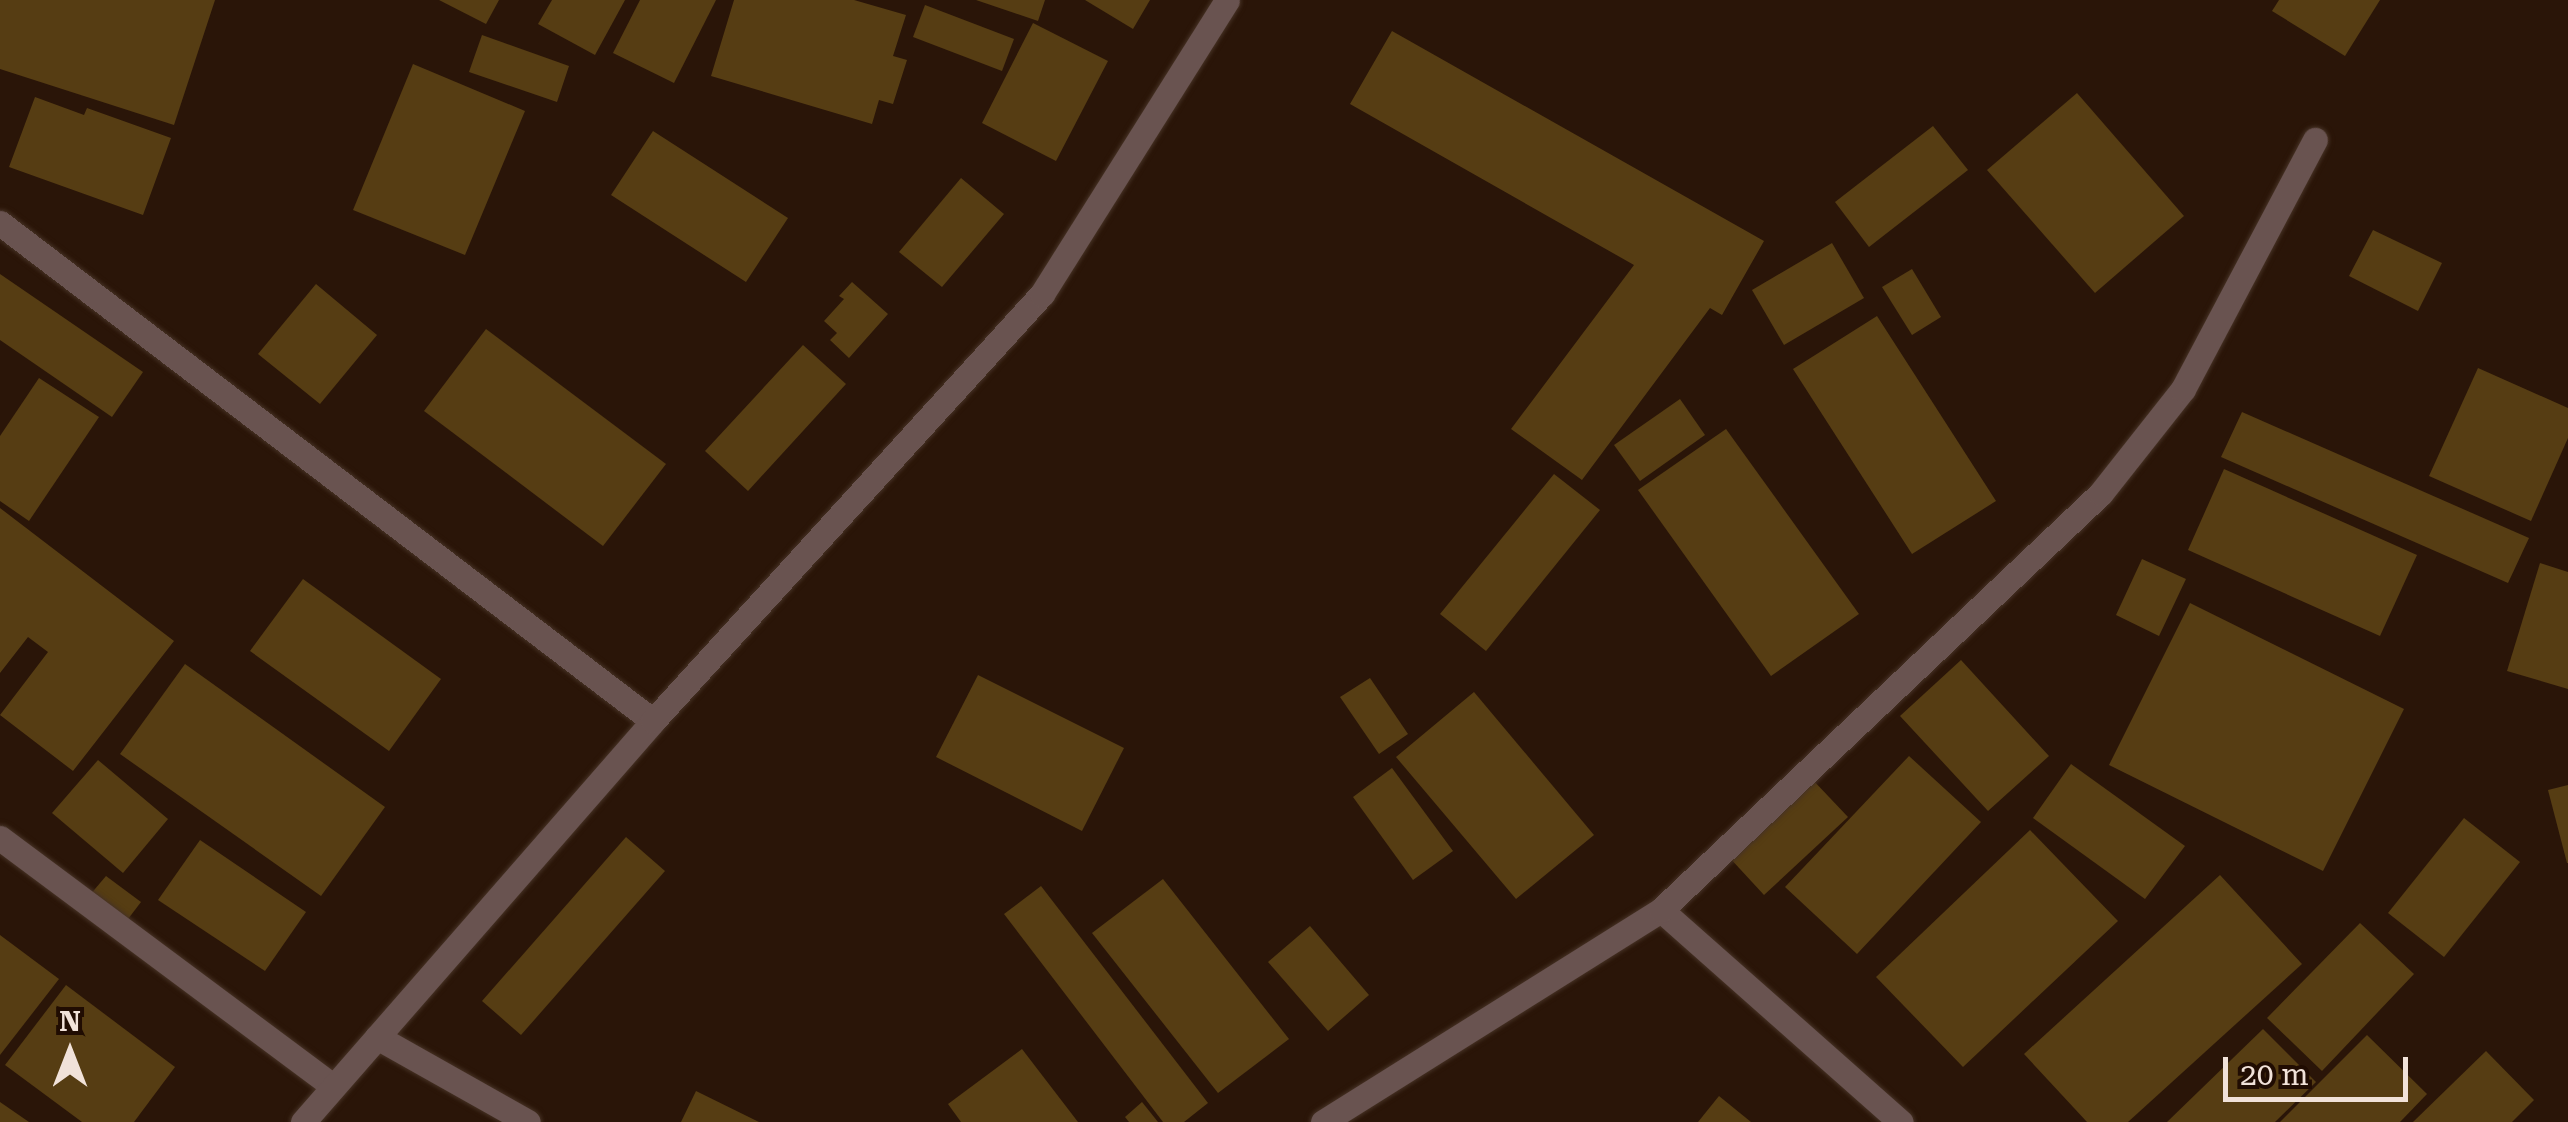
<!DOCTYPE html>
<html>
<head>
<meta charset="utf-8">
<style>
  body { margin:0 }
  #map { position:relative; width:2568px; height:1122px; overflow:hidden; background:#2a1508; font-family:"Roboto Serif",serif }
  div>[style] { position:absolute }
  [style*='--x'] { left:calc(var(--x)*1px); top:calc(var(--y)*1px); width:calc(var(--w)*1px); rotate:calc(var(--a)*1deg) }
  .building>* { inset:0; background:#563d13 }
  .roads { filter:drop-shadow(0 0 2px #463225) drop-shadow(0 0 2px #463225) }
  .street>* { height:25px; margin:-12.5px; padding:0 12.5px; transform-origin:12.5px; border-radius:12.5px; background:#695350 }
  span { translate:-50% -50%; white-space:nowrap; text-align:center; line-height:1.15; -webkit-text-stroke:9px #200c02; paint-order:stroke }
  .north { position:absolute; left:20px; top:1002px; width:100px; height:100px; -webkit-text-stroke:8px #200c02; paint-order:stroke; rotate:0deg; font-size:28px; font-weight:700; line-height:40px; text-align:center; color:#f1e2d9 }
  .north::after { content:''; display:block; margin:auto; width:35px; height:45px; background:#f1e2d9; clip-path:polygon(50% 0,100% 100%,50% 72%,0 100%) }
  .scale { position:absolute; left:2223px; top:1057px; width:185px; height:45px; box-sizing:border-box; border:5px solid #f1e2d9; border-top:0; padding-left:12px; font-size:30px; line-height:35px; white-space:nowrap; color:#f1e2d9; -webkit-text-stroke:8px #200c02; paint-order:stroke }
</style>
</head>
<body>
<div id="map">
  <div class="building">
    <div style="clip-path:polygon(0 0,215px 0,174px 125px,0 69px)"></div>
    <div style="clip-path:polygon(439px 0,499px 0,486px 24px)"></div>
    <div style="clip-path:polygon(552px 0,625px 0,595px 55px,538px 24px)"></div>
    <div style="clip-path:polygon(640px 0,716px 0,674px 83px,613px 53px)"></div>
    <div style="clip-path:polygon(734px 0,854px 0,906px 15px,893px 56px,907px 60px,893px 104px,879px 100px,872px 124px,711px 76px)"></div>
    <div style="clip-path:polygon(976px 0,1045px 0,1038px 21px)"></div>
    <div style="clip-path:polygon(1085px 0,1150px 0,1133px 29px)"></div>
    <div style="clip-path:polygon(2279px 0,2380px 0,2345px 56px,2272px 11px)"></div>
    <div style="clip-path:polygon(925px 5px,1014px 39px,1002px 71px,913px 37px)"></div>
    <div style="clip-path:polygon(1033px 23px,1108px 61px,1056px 161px,982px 123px)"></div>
    <div style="clip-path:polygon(1392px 31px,1764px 241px,1722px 315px,1710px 308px,1582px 480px,1511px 429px,1634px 265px,1350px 104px)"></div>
    <div style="clip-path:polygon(482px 35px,569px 66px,557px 102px,469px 72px)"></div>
    <div style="clip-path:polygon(413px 64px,525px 111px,465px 255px,353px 210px)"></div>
    <div style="clip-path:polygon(2077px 93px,2184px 216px,2095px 293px,1987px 170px)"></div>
    <div style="clip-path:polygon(35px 97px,84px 115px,87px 108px,171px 138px,143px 215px,9px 167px)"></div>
    <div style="clip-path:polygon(1933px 126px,1968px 170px,1869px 247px,1835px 202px)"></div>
    <div style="clip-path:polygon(653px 131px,788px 218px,746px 282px,611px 195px)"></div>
    <div style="clip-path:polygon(961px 178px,1004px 214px,942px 287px,899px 252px)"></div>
    <div style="clip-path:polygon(2373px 230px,2442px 263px,2418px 311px,2349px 276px)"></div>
    <div style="clip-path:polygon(1832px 243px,1864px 298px,1784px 345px,1752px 290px)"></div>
    <div style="clip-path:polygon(1912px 269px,1941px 317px,1912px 335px,1882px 287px)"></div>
    <div style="clip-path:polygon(0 274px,143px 372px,112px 417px,0 340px)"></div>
    <div style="clip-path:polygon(852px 282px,888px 314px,849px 358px,830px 340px,837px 333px,824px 321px,844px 299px,839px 296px)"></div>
    <div style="clip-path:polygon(316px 284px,377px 335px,320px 404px,258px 354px)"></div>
    <div style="clip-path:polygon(1877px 316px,1996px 501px,1912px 554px,1793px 369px)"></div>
    <div style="clip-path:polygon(486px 329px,666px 464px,603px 546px,424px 411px)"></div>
    <div style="clip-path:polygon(803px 345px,846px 384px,748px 491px,705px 451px)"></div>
    <div style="clip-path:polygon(2478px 368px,2568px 408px,2568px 438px,2531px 521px,2429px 476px)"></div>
    <div style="clip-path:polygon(39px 378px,99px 417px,29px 521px,0 501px,0 436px)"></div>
    <div style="clip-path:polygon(1680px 399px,1705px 435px,1640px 481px,1614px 445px)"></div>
    <div style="clip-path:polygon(2242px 412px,2529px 538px,2508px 583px,2221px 457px)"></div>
    <div style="clip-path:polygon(1726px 429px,1859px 614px,1771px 676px,1638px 490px)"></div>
    <div style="clip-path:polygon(2224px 469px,2417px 555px,2380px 636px,2188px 550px)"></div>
    <div style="clip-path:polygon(1554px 474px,1600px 510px,1486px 651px,1440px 614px)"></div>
    <div style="clip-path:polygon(0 508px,174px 641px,73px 771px,0 715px,48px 652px,28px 637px,0 673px)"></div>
    <div style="clip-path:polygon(2142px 559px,2186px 579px,2159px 636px,2116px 615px)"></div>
    <div style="clip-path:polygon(2540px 563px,2568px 572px,2568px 689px,2507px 671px)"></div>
    <div style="clip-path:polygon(303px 579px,441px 679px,389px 751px,250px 651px)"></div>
    <div style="clip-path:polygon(2190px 603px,2404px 709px,2323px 871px,2109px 765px)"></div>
    <div style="clip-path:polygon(1961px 660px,2049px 756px,1988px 811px,1900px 716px)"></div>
    <div style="clip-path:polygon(185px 664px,385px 807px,321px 896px,120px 754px)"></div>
    <div style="clip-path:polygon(978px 675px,1124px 748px,1082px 831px,936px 757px)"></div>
    <div style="clip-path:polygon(1370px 678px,1408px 734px,1379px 754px,1340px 697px)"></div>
    <div style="clip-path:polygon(1474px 692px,1594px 835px,1516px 899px,1396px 757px)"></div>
    <div style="clip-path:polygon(1909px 756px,1981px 822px,1857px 954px,1785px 887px)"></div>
    <div style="clip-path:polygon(98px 760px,168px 819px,123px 873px,52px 813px)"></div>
    <div style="clip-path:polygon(2071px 764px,2185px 846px,2145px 899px,2033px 818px)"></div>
    <div style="clip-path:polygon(1392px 768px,1453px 851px,1413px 880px,1353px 797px)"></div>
    <div style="clip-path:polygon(1811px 778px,1848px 817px,1764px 895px,1728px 856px)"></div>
    <div style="clip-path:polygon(2568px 785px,2568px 863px,2567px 863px,2548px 790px)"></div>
    <div style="clip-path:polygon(2464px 818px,2520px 862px,2444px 957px,2388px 913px)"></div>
    <div style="clip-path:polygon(2030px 830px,2118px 921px,1963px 1067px,1876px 977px)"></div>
    <div style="clip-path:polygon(626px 837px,665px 871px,521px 1035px,482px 1001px)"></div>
    <div style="clip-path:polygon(200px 840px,306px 912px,265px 971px,158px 900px)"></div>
    <div style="clip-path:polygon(2220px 875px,2302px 964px,2128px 1122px,2087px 1122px,2024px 1054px)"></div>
    <div style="clip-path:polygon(106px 876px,141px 902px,125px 923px,89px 896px)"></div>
    <div style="clip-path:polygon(1163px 879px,1289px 1039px,1218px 1093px,1092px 933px)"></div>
    <div style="clip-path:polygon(1041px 886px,1208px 1103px,1184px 1122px,1163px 1122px,1004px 914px)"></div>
    <div style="clip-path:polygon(2360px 923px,2414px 974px,2322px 1071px,2267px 1018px)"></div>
    <div style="clip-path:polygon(1310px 926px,1369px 995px,1328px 1031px,1268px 962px)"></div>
    <div style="clip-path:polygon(0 935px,59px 979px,0 1055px)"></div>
    <div style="clip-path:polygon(66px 985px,175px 1067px,134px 1122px,82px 1122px,5px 1065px)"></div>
    <div style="clip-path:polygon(2263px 1029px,2316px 1082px,2275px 1122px,2167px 1122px)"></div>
    <div style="clip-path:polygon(2367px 1035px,2427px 1094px,2400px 1122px,2280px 1122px)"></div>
    <div style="clip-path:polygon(1022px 1049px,1078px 1122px,961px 1122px,948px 1104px)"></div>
    <div style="clip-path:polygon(2486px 1051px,2534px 1100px,2512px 1122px,2413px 1122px)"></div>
    <div style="clip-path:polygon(696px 1091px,759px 1122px,681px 1122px)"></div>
    <div style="clip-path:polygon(1719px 1096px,1751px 1122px,1698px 1122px)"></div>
    <div style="clip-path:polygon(0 1102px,29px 1122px,0 1122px)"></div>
    <div style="clip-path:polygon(1142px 1102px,1158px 1122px,1129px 1122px,1125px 1117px)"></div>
  </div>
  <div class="roads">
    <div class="street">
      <div style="--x:0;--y:223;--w:821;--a:37.33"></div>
      <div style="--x:0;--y:838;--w:413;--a:36.7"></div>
      <div style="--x:1661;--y:910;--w:320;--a:41.5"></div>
      <div style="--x:377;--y:1037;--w:173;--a:29.4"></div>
      <div style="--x:303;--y:1122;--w:532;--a:-48.88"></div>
      <div style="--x:653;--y:721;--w:578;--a:-47.67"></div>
      <div style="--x:1042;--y:294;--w:347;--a:-57.8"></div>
      <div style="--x:1323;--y:1122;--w:399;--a:-32.1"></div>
      <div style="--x:1661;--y:910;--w:606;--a:-43.46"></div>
      <div style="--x:2101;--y:493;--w:132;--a:-51.7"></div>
      <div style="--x:2183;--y:389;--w:282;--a:-62.1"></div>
    </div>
  </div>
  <div class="north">N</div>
  <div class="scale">20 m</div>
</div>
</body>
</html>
